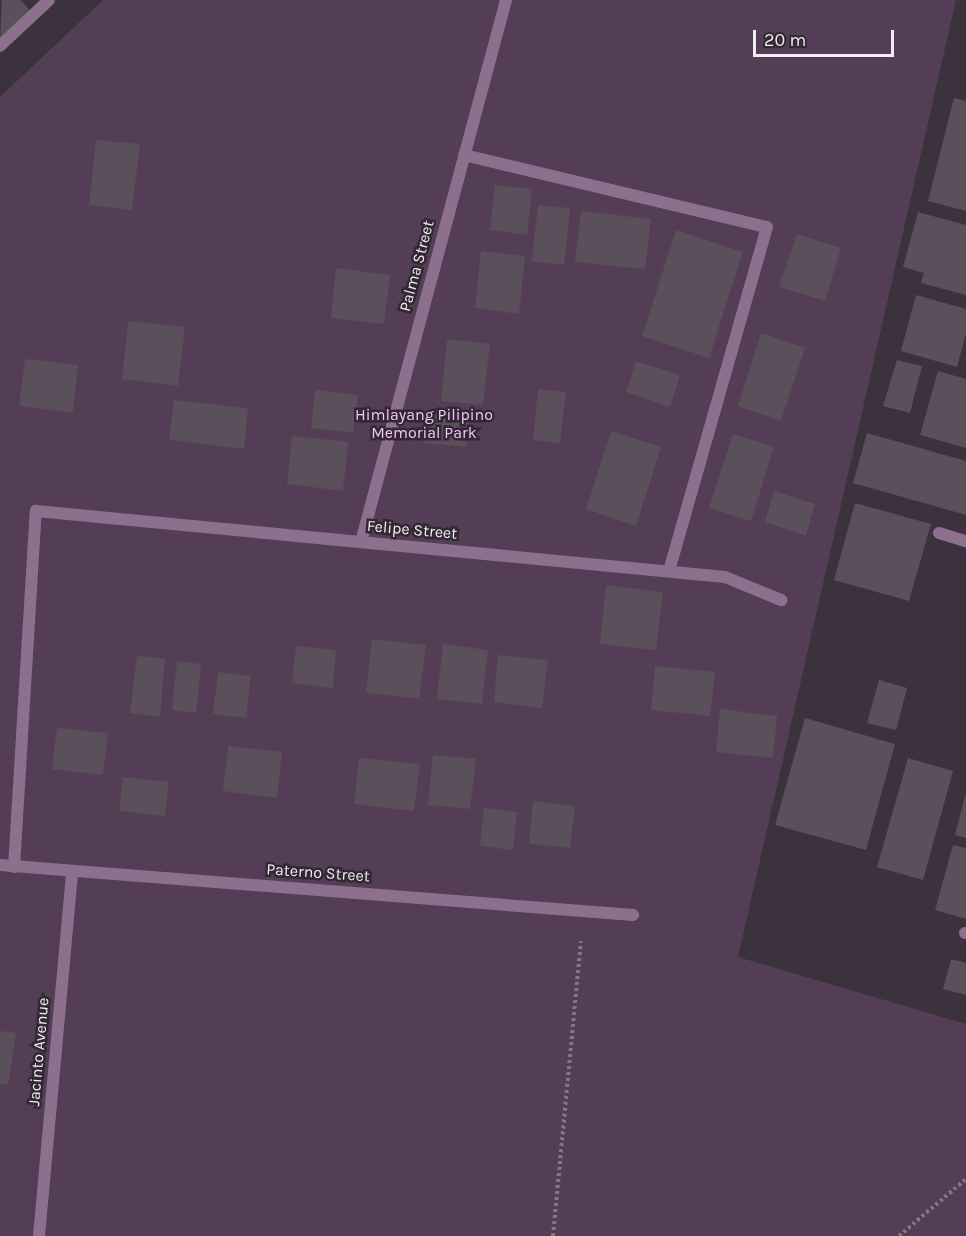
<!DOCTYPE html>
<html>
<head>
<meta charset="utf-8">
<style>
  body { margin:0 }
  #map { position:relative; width:966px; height:1236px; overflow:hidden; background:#3c323d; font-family:Karla,sans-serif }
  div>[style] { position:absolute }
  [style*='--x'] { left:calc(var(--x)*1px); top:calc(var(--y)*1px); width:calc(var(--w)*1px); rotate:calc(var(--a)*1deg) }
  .green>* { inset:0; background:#533e55 }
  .building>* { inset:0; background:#5a4f5b }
  .path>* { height:4px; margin-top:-2px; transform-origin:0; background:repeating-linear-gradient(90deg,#817881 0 3px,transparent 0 6px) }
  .lane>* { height:12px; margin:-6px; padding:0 6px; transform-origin:6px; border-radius:6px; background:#8c708e }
  .street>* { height:12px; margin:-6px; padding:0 6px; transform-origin:6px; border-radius:6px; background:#8c708e }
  span { translate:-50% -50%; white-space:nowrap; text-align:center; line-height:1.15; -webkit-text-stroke:5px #322833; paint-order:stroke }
  .street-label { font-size:16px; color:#f2ebf2 }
  .park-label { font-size:16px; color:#f7c1fb }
  .scale { position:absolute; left:753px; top:30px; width:141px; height:27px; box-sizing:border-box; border:3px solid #f2ebf2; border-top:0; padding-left:8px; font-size:18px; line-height:21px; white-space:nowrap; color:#f2ebf2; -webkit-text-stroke:4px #322833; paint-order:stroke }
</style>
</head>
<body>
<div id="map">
  <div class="green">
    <div style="clip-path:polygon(103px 0,956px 0,738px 957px,966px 1024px,966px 1236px,0 1236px,0 97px)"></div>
  </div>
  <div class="building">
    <div style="clip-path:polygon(2px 0,21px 0,33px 14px,0 41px)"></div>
    <div style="clip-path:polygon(954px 98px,966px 101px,966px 211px,928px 201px)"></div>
    <div style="clip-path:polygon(96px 140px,140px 144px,132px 210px,89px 205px)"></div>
    <div style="clip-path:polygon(495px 185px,532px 189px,527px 235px,490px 230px)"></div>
    <div style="clip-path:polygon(538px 205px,570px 208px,564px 265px,532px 261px)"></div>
    <div style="clip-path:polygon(581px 211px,651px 219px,645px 269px,575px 262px)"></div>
    <div style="clip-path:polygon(918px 212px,966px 225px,966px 295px,921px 283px,924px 273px,903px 267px)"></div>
    <div style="clip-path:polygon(676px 230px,743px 252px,709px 358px,642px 336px)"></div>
    <div style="clip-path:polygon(797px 234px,841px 248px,825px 301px,779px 287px)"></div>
    <div style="clip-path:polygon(481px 251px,525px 256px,519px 314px,475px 308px)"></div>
    <div style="clip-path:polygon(336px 268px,390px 275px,384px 324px,331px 318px)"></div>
    <div style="clip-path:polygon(916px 295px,966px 309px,966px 333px,957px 367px,901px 351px)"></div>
    <div style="clip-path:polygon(128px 321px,185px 327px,178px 386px,122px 379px)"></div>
    <div style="clip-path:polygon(761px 333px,805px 348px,781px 421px,738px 406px)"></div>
    <div style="clip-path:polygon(447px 339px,490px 344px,483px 405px,441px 401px)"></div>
    <div style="clip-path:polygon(25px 359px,78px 365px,73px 413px,19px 406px)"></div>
    <div style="clip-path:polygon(897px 360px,922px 366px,910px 413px,883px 406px)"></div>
    <div style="clip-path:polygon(636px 361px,680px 375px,670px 407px,626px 392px)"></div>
    <div style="clip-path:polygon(938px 371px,966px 379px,966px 448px,920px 435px)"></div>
    <div style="clip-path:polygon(538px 389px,566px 392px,560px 443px,533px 440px)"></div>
    <div style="clip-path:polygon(315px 390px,358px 395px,353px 433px,311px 428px)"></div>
    <div style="clip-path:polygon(174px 400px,248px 408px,244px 449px,169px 440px)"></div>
    <div style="clip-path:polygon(427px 413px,469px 418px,466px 447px,423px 443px)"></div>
    <div style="clip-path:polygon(611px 431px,661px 447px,636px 526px,586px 509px)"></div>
    <div style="clip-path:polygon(867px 433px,966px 461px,966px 515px,853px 483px)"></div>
    <div style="clip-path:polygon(733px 434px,774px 447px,751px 521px,709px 508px)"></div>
    <div style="clip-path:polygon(292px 436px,348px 442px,343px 491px,287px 484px)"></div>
    <div style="clip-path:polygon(774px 491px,815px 504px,806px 536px,765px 522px)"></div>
    <div style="clip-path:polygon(855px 503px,931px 524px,909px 601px,834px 580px)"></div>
    <div style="clip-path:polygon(606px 585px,663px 592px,656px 650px,600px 644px)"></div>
    <div style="clip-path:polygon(372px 639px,426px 645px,419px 699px,366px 693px)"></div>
    <div style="clip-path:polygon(443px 644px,488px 650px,482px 704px,437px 699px)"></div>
    <div style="clip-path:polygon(296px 646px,336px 650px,333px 688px,292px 683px)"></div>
    <div style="clip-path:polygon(498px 655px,548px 660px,542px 708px,494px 702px)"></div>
    <div style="clip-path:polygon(137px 656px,165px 659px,160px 717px,130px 713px)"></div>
    <div style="clip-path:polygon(177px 661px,201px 664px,196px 713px,172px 710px)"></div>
    <div style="clip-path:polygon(655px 666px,715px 672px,710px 716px,651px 710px)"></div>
    <div style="clip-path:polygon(218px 672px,251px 676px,246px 718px,213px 714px)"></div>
    <div style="clip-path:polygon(879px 680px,907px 688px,896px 730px,867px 723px)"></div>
    <div style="clip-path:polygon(720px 709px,777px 716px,773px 758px,716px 752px)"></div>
    <div style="clip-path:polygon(805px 718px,895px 744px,866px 850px,775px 825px)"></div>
    <div style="clip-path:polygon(57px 728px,108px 733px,103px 775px,52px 769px)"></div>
    <div style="clip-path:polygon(228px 746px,282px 752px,277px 798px,223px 791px)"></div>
    <div style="clip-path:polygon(433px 755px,476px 759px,470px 809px,428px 805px)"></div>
    <div style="clip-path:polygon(359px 758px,420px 764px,414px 811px,354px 804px)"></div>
    <div style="clip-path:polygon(908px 758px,953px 771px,923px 880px,877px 867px)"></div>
    <div style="clip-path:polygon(123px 777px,169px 782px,165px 816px,119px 811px)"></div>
    <div style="clip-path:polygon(965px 796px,966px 796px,966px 838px,955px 835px)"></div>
    <div style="clip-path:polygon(533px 801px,575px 806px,570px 848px,529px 844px)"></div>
    <div style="clip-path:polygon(484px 808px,517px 812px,513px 850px,480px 846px)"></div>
    <div style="clip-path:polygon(953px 845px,966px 848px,966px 919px,935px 910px)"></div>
    <div style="clip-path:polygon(951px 959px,966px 963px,966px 995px,943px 989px)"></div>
    <div style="clip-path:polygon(0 1031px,16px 1033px,8px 1085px,0 1084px)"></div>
  </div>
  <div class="path">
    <div style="--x:553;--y:1236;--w:296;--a:-84.6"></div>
    <div style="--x:899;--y:1236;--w:88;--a:-40.4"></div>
  </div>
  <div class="lane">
    <div style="--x:464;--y:155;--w:311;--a:13.4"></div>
    <div style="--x:767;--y:227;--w:358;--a:105.9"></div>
    <div style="--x:361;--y:542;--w:561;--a:-75.02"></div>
    <div style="--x:0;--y:865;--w:635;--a:4.52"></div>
    <div style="--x:14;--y:867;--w:357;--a:-86.5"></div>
    <div style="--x:36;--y:511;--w:692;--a:5.47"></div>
    <div style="--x:725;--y:577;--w:61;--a:22.3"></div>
    <div style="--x:39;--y:1236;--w:366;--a:-84.8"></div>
  </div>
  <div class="street">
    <div style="--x:0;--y:46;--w:67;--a:-43.2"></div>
    <div style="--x:939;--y:533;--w:28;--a:17"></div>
    <div style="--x:965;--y:933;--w:1;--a:0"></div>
  </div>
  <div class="street-label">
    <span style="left:417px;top:266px;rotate:-75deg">Palma Street</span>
    <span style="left:412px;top:530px;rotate:5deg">Felipe Street</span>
    <span style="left:318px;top:873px;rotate:4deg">Paterno Street</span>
    <span style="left:39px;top:1052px;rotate:-85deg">Jacinto Avenue</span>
  </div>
  <div class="park-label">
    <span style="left:424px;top:424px">Himlayang Pilipino<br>Memorial Park</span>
  </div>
  <div class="scale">20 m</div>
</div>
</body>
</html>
